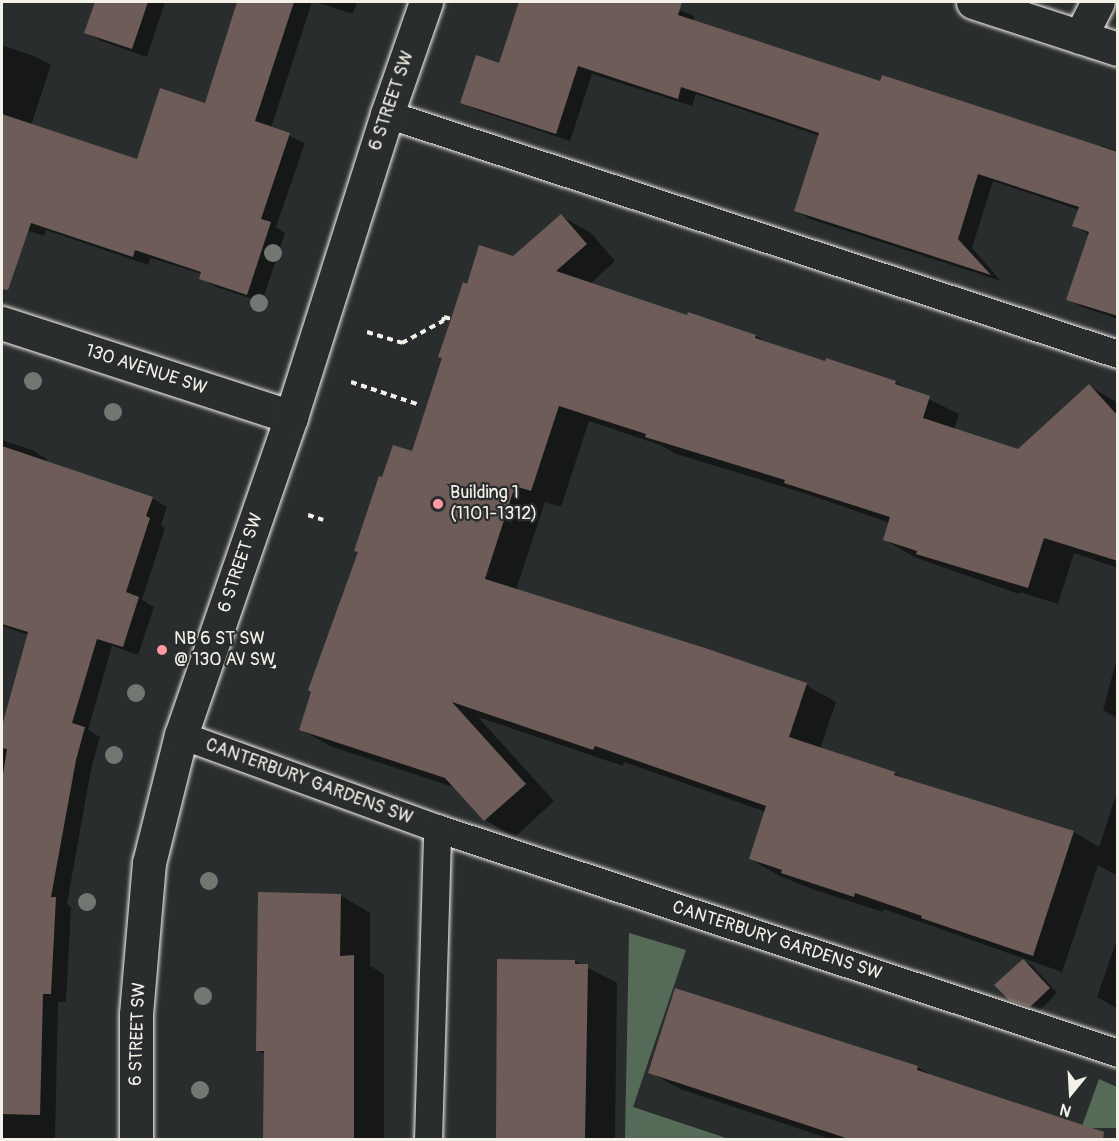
<!DOCTYPE html>
<html>
<head>
<meta charset="utf-8">
<style>
  body { margin:0 }
  #map { position:relative; width:1119px; height:1141px; overflow:hidden; background:#2a2d2e; font-family:Pangolin,sans-serif }
  div>[style] { position:absolute }
  [style*='--x'] { left:calc(var(--x)*1px); top:calc(var(--y)*1px); width:calc(var(--w)*1px); rotate:calc(var(--a)*1deg) }
  .green>* { inset:0; background:#566b57 }
  .shadow>* { inset:0; background:#0007 }
  .building>* { inset:0; background:#6e5c58 }
  .path>* { height:4px; margin-top:-2px; transform-origin:0; background:repeating-linear-gradient(90deg,#f4f1e8 0 6px,transparent 0 10.5px) }
  .roads { filter:drop-shadow(0 0 2px #f4f1e8) drop-shadow(0 0 2px #f4f1e8) }
  .service>* { height:27px; margin:-13.5px; padding:0 13.5px; transform-origin:13.5px; border-radius:13.5px; background:#2a2d2e }
  .minor>* { height:33px; margin:-16.5px; padding:0 16.5px; transform-origin:16.5px; border-radius:16.5px; background:#2a2d2e }
  .trees>* { width:18px; height:18px; margin:-9px; border-radius:50%; background:#727871 }
  .dots>* { width:16px; height:16px; translate:-50% -50%; box-sizing:border-box; border:3px solid #2a2d2e; border-radius:50% }
  span { translate:-50% -50%; white-space:nowrap; text-align:center; line-height:1.15; -webkit-text-stroke:4.5px #2a2d2e; paint-order:stroke }
  .street-label { font-size:18px; color:#f4f1e8 }
  .poi-label { font-size:18px; color:#f4f1e8 }
  .left { translate:0 -50%; text-align:left }
  .frame { position:absolute; inset:0; border:3px solid #f4f1e8; pointer-events:none }
  .north { position:absolute; left:1041px; top:1063px; width:60px; height:60px; -webkit-text-stroke:4px #2a2d2e; paint-order:stroke; rotate:198deg; font-size:16px; font-weight:700; line-height:24px; text-align:center; color:#f4f1e8 }
  .north::after { content:''; display:block; margin:auto; width:21px; height:27px; background:#f4f1e8; clip-path:polygon(50% 0,100% 100%,50% 72%,0 100%) }
</style>
</head>
<body>
<div id="map">
  <div class="green">
    <div style="clip-path:polygon(629px 933px,686px 950px,633px 1107px,729px 1139px,625px 1139px)"></div>
    <div style="clip-path:polygon(1099px 1079px,1117px 1087px,1117px 1128px,1084px 1128px,1077px 1140px)"></div>
  </div>
  <div class="shadow">
    <div style="clip-path:polygon(96px 2px,165px 2px,147px 57px,101px 41px,86px 32px)"></div>
    <div style="clip-path:polygon(239px 2px,312px 2px,271px 128px,305px 143px,276px 227px,285px 233px,262px 302px,216px 287px,201px 278px,202px 274px,151px 258px,148px 265px,46px 230px,44px 236px,2px 222px,2px 45px,36px 57px,51px 65px,31px 125px,138px 161px,206px 105px)"></div>
    <div style="clip-path:polygon(316px 2px,357px 2px,353px 14px)"></div>
    <div style="clip-path:polygon(521px 2px,661px 2px,694px 16px,693px 22px,881px 83px,1099px 148px,1100px 145px,1118px 151px,1118px 319px,1082px 307px,1068px 299px,1088px 234px,1074px 226px,1079px 210px,993px 181px,972px 248px,1001px 281px,810px 219px,796px 210px,820px 136px,696px 94px,692px 106px,592px 74px,570px 141px,477px 110px,462px 102px,500px 64px)"></div>
    <div style="clip-path:polygon(561px 216px,591px 233px,615px 261px,590px 284px,688px 317px,689px 314px,756px 336px,772px 345px,895px 382px,959px 414px,954px 430px,1018px 451px,1089px 386px,1118px 403px,1118px 568px,1074px 553px,1058px 604px,1020px 592px,1019px 594px,914px 557px,885px 540px,890px 523px,807px 494px,676px 454px,660px 445px,589px 421px,561px 507px,545px 502px,516px 590px,806px 685px,836px 702px,820px 749px,894px 773px,906px 780px,1074px 832px,1099px 847px,1118px 789px,1118px 876px,1098px 865px,1062px 972px,884px 909px,883px 912px,812px 889px,780px 876px,750px 859px,766px 812px,624px 762px,623px 766px,478px 717px,554px 801px,515px 837px,485px 820px,456px 788px,330px 746px,300px 729px,383px 479px,413px 453px,468px 286px,513px 258px)"></div>
    <div style="clip-path:polygon(2px 440px,32px 450px,47px 459px,46px 462px,152px 498px,167px 507px,161px 525px,165px 528px,142px 600px,154px 607px,138px 655px,112px 646px,88px 730px,100px 737px,91px 769px,67px 904px,71px 907px,66px 1002px,58px 1002px,55px 1140px,2px 1140px,2px 732px,29px 635px,2px 626px,2px 559px,11px 529px,2px 526px)"></div>
    <div style="clip-path:polygon(1118px 654px,1118px 719px,1103px 710px)"></div>
    <div style="clip-path:polygon(340px 895px,370px 913px,370px 966px,384px 974px,384px 1140px,264px 1140px,265px 1054px,257px 1050px)"></div>
    <div style="clip-path:polygon(1118px 936px,1118px 1030px,1116px 1008px,1097px 997px)"></div>
    <div style="clip-path:polygon(575px 961px,617px 983px,615px 1140px,497px 1140px)"></div>
    <div style="clip-path:polygon(1024px 961px,1032px 965px,1057px 993px,1039px 1011px,1010px 999px)"></div>
    <div style="clip-path:polygon(917px 1067px,934px 1077px,1103px 1140px,833px 1140px,680px 1089px,650px 1072px)"></div>
  </div>
  <div class="building">
    <div style="clip-path:polygon(95px 2px,148px 2px,132px 49px,84px 33px)"></div>
    <div style="clip-path:polygon(237px 2px,294px 2px,255px 121px,290px 133px,261px 219px,271px 222px,247px 295px,199px 279px,201px 272px,135px 250px,133px 257px,31px 223px,8px 290px,2px 289px,2px 114px,137px 159px,160px 88px,205px 103px)"></div>
    <div style="clip-path:polygon(519px 2px,682px 2px,678px 15px,880px 81px,882px 75px,1118px 152px,1118px 316px,1066px 300px,1089px 232px,1072px 226px,1079px 207px,978px 174px,958px 239px,991px 275px,794px 211px,819px 133px,766px 115px,681px 87px,678px 99px,578px 66px,556px 134px,460px 103px,476px 55px,499px 63px)"></div>
    <div style="clip-path:polygon(561px 214px,587px 244px,556px 271px,687px 315px,688px 312px,756px 335px,755px 338px,825px 361px,826px 358px,896px 381px,895px 384px,930px 396px,923px 418px,1018px 449px,1089px 384px,1118px 416px,1118px 561px,1044px 538px,1028px 588px,916px 554px,917px 551px,883px 540px,890px 517px,784px 483px,785px 480px,645px 437px,646px 434px,559px 406px,531px 491px,515px 486px,485px 579px,702px 647px,807px 683px,789px 737px,895px 772px,894px 775px,1074px 831px,1033px 956px,921px 918px,922px 916px,855px 893px,854px 897px,781px 873px,782px 870px,749px 859px,766px 806px,595px 746px,593px 750px,452px 702px,526px 784px,484px 821px,445px 778px,299px 730px,311px 692px,308px 690px,358px 552px,354px 551px,379px 476px,382px 477px,393px 445px,412px 451px,442px 358px,438px 357px,451px 319px,463px 282px,467px 284px,479px 245px,513px 256px)"></div>
    <div style="clip-path:polygon(2px 446px,153px 497px,146px 516px,150px 518px,126px 592px,139px 597px,123px 647px,97px 639px,72px 723px,85px 727px,76px 760px,51px 897px,56px 897px,51px 994px,43px 994px,40px 1115px,2px 1114px,2px 780px,7px 749px,2px 748px,2px 726px,28px 632px,2px 624px)"></div>
    <div style="clip-path:polygon(258px 892px,341px 894px,340px 956px,354px 955px,354px 1140px,263px 1140px,264px 1051px,256px 1051px)"></div>
    <div style="clip-path:polygon(497px 959px,575px 960px,575px 964px,588px 964px,585px 1140px,496px 1140px)"></div>
    <div style="clip-path:polygon(1023px 959px,1050px 988px,1030px 1007px,1009px 1000px,994px 985px)"></div>
    <div style="clip-path:polygon(675px 988px,918px 1066px,917px 1070px,1104px 1132px,1103px 1140px,852px 1140px,648px 1073px)"></div>
  </div>
  <div class="path">
    <div style="--x:367;--y:332;--w:37;--a:17"></div>
    <div style="--x:402;--y:343;--w:47;--a:-28.2"></div>
    <div style="--x:443;--y:321;--w:4;--a:-76"></div>
    <div style="--x:444;--y:317;--w:7;--a:16"></div>
    <div style="--x:351;--y:382;--w:73;--a:18.4"></div>
    <div style="--x:308;--y:515;--w:16;--a:18"></div>
    <div style="--x:260;--y:662;--w:20;--a:18"></div>
  </div>
  <div class="roads">
    <div class="service">
      <div style="--x:387;--y:114;--w:769;--a:18.18"></div>
      <div style="--x:181;--y:735;--w:272;--a:20"></div>
      <div style="--x:437;--y:828;--w:717;--a:18.28"></div>
      <div style="--x:428;--y:1140;--w:312;--a:-88.3"></div>
    </div>
    <div class="minor">
      <div style="--x:973;--y:2;--w:152;--a:18"></div>
      <div style="--x:1080;--y:37;--w:39;--a:-63"></div>
      <div style="--x:2;--y:323;--w:304;--a:18"></div>
      <div style="--x:136;--y:1140;--w:126;--a:-90"></div>
      <div style="--x:136;--y:1014;--w:152;--a:-85.1"></div>
      <div style="--x:149;--y:863;--w:132;--a:-76"></div>
      <div style="--x:181;--y:735;--w:336;--a:-70.9"></div>
      <div style="--x:291;--y:417;--w:318;--a:-72.4"></div>
      <div style="--x:387;--y:114;--w:119;--a:-70.8"></div>
    </div>
  </div>
  <div class="trees">
    <div style="left:273px;top:253px"></div>
    <div style="left:259px;top:303px"></div>
    <div style="left:33px;top:381px"></div>
    <div style="left:113px;top:412px"></div>
    <div style="left:136px;top:693px"></div>
    <div style="left:114px;top:755px"></div>
    <div style="left:209px;top:881px"></div>
    <div style="left:87px;top:902px"></div>
    <div style="left:203px;top:996px"></div>
    <div style="left:200px;top:1090px"></div>
  </div>
  <div class="dots">
    <div style="left:438px;top:504px;background:#ff9aa2"></div>
    <div style="left:162px;top:650px;background:#ff9aa2"></div>
  </div>
  <div class="street-label">
    <span style="left:392px;top:101px;rotate:-71deg">6 STREET SW</span>
    <span style="left:146px;top:370px;rotate:18deg">130 AVENUE SW</span>
    <span style="left:241px;top:563px;rotate:-71deg">6 STREET SW</span>
    <span style="left:309px;top:782px;rotate:20deg">CANTERBURY GARDENS SW</span>
    <span style="left:777px;top:941px;rotate:18deg">CANTERBURY GARDENS SW</span>
    <span style="left:138px;top:1034px;rotate:-88deg">6 STREET SW</span>
  </div>
  <div class="poi-label">
    <span class="left" style="left:450px;top:504px">Building 1<br>(1101-1312)</span>
    <span class="left" style="left:174px;top:650px">NB 6 ST SW<br>@ 130 AV SW</span>
  </div>
  <div class="frame"></div>
  <div class="north">N</div>
</div>
</body>
</html>
